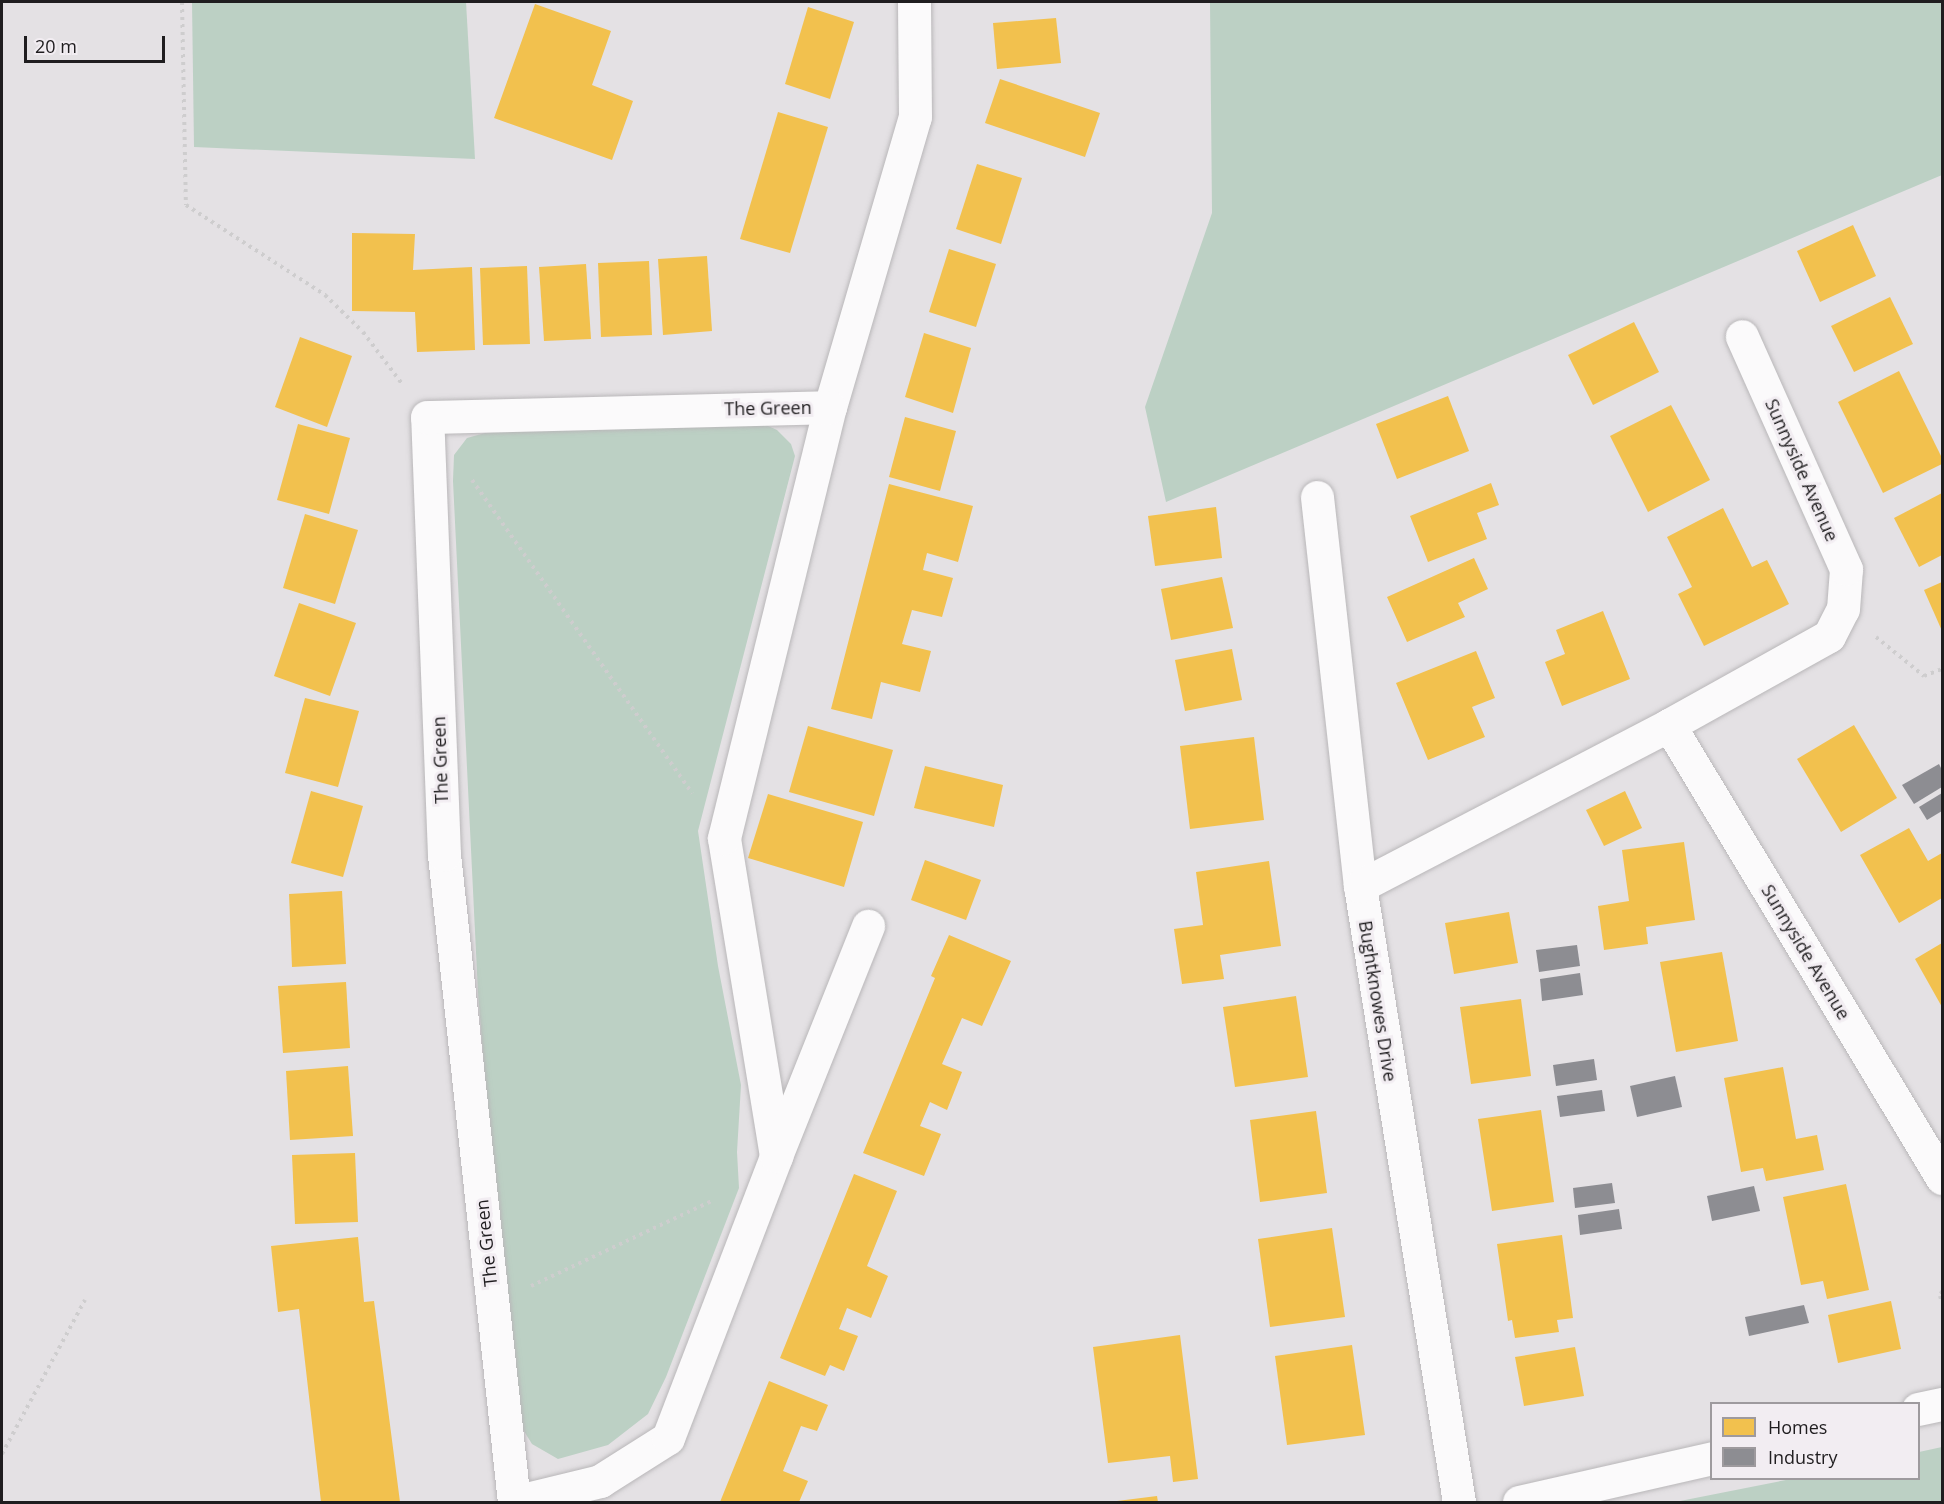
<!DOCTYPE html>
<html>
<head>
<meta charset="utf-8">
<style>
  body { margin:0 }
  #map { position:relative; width:1944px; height:1504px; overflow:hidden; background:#e4e1e4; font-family:"Open Sans",sans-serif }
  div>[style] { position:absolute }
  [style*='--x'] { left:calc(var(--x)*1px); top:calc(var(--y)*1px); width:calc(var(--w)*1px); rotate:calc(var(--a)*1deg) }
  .green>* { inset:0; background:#bcd0c4 }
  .homes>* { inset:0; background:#f2c14e }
  .industry>* { inset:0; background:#8d8d92 }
  .path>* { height:4px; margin-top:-2px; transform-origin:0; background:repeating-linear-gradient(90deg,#cecdce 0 3px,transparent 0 7.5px) }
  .roads { filter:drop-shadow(0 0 2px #b9b7b9) drop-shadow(0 0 2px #b9b7b9) }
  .street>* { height:33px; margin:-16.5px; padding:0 16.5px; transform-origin:16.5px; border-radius:16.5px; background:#fbfafb }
  .secondary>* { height:33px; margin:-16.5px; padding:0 16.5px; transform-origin:16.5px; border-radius:16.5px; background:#fbfafb }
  span { translate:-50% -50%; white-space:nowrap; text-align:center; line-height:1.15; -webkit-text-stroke:6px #f2edf2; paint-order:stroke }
  .street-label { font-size:18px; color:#1f1d1f }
  .frame { position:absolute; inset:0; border:3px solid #1f1d1f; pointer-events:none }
  .legend { position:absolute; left:1710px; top:1402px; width:210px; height:78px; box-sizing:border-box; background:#f2edf2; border:2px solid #9e9a9e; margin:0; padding:8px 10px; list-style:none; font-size:18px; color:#1f1d1f }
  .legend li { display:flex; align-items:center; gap:12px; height:30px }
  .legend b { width:30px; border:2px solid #9e9a9e }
  .scale { position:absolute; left:24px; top:36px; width:141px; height:27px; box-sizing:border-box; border:3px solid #1f1d1f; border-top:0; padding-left:8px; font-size:18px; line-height:21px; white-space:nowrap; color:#1f1d1f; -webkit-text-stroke:4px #f2edf2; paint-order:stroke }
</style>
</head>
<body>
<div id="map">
  <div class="green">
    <div style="clip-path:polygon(192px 2px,466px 2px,475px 159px,194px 147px)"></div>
    <div style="clip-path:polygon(1210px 2px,1942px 2px,1942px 175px,1166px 502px,1145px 407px,1212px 213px)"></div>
    <div style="clip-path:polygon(757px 421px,777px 430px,791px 444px,795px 456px,698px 831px,718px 966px,741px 1085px,737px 1152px,739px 1188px,666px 1377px,648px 1414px,608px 1445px,558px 1459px,532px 1444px,519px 1423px,503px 1300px,478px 993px,453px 481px,454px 455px,467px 438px,492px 431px)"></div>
    <div style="clip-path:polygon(1942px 1447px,1942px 1502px,1675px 1502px,1791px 1479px,1918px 1478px,1919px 1452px)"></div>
  </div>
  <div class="homes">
    <div style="clip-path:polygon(535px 4px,611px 31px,592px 85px,633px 101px,612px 160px,494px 118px)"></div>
    <div style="clip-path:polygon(808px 7px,854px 22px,830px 99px,785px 84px)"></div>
    <div style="clip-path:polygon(1056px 18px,1061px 63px,997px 69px,993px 23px)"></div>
    <div style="clip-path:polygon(1000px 79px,1100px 113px,1085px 157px,985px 123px)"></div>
    <div style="clip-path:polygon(778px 112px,828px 127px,790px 253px,740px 239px)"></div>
    <div style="clip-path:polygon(977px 164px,1022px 178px,1001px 244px,956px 229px)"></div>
    <div style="clip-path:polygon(1853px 225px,1876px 276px,1820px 302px,1797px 251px)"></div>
    <div style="clip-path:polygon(352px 233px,415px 234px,413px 270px,472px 267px,475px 350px,417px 352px,415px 312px,352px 311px)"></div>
    <div style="clip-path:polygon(949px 249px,996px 264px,976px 327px,929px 312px)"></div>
    <div style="clip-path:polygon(707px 256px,712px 331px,663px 335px,658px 259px)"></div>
    <div style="clip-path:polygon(649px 261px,652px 335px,601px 337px,598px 263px)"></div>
    <div style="clip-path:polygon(586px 264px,591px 339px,544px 341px,539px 267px)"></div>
    <div style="clip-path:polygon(527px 266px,530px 344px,483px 345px,480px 268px)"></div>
    <div style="clip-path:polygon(1890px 297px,1913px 344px,1854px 372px,1831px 326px)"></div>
    <div style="clip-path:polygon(1634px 322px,1659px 372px,1593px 405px,1568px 355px)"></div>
    <div style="clip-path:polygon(924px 333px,971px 348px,953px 413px,905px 397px)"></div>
    <div style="clip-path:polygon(300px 337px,352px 356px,327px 427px,275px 407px)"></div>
    <div style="clip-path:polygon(1899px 371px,1942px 458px,1942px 464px,1883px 493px,1838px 402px)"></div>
    <div style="clip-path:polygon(1448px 396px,1469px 451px,1397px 479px,1376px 424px)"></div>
    <div style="clip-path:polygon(1671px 405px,1710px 480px,1648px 512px,1610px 436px)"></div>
    <div style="clip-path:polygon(905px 417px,956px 431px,940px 491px,889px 477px)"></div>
    <div style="clip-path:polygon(298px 424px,350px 438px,329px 514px,277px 500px)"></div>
    <div style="clip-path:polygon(1491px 483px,1499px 505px,1477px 513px,1487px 539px,1428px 562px,1410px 516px)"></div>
    <div style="clip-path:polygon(889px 484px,973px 506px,958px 562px,927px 553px,923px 570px,953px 578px,942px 617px,912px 610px,902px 644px,931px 651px,920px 692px,881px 682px,872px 719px,831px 709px)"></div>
    <div style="clip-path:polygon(1942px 493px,1942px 555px,1919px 567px,1894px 518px)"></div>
    <div style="clip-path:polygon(1216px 507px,1222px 558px,1155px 566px,1148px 516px)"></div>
    <div style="clip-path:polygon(1723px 508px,1752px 567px,1767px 560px,1789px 604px,1704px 646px,1678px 594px,1692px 587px,1667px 537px)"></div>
    <div style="clip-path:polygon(305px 514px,358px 530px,335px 604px,283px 588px)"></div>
    <div style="clip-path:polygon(1474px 558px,1488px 589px,1458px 603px,1465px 617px,1407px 642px,1387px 597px)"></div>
    <div style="clip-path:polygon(1222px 577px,1233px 628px,1171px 640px,1161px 589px)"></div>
    <div style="clip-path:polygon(1942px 582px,1942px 631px,1924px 590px)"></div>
    <div style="clip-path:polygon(299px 603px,356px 623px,330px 696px,274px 676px)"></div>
    <div style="clip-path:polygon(1603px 611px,1630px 679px,1562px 706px,1545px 662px,1565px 654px,1556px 630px)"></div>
    <div style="clip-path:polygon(1232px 649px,1242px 700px,1185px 711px,1175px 660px)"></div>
    <div style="clip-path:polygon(1476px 651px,1495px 698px,1472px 707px,1485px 737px,1428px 760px,1396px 683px)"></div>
    <div style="clip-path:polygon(305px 698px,359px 711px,338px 787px,285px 773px)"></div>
    <div style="clip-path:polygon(1854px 725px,1897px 798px,1841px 832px,1797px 759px)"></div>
    <div style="clip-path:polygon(808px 726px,893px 750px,874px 816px,789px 792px)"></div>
    <div style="clip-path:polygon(1254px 737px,1264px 820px,1190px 829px,1180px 746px)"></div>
    <div style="clip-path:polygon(925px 766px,1003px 785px,994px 827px,914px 808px)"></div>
    <div style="clip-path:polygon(311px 791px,363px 806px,343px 877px,291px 863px)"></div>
    <div style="clip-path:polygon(1625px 791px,1642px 828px,1604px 846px,1586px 810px)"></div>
    <div style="clip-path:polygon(768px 794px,863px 822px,844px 887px,748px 858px)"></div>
    <div style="clip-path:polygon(1909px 828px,1928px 861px,1942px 853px,1942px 898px,1899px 923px,1860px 855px)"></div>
    <div style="clip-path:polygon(1684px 842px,1695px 920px,1646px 927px,1648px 944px,1604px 950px,1598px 906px,1629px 901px,1622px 850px)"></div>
    <div style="clip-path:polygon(925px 860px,981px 880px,966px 920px,911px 900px)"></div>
    <div style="clip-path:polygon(1269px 861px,1281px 946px,1220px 955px,1224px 979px,1182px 984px,1174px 929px,1203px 925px,1196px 872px)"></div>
    <div style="clip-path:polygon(342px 891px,346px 964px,292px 967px,289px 894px)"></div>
    <div style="clip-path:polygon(1509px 912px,1518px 963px,1454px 974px,1445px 923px)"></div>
    <div style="clip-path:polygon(949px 935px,1011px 961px,982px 1026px,962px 1018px,942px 1064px,962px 1072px,947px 1110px,930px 1102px,920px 1126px,941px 1134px,924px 1176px,863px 1153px,935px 978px,931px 976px)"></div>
    <div style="clip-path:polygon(1942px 943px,1942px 1007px,1915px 959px)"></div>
    <div style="clip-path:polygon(1722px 952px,1738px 1041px,1676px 1052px,1660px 962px)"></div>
    <div style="clip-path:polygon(346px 982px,350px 1048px,283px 1053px,278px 986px)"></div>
    <div style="clip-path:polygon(1296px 996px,1308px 1077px,1235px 1087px,1223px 1007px)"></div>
    <div style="clip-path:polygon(1521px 999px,1531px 1076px,1471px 1084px,1460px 1007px)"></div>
    <div style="clip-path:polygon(348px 1066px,353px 1136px,290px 1140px,286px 1071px)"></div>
    <div style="clip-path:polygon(1783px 1067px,1796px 1139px,1817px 1135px,1824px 1170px,1766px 1181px,1763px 1168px,1741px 1172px,1724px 1078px)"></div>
    <div style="clip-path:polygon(1541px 1110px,1554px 1202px,1492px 1211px,1478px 1119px)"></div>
    <div style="clip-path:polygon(1316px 1111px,1327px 1193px,1260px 1202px,1250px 1120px)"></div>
    <div style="clip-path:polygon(355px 1153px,358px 1222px,295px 1224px,292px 1155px)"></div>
    <div style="clip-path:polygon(854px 1174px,897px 1191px,867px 1266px,888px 1276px,871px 1318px,847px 1308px,839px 1329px,858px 1336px,844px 1371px,830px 1365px,825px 1376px,780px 1358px)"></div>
    <div style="clip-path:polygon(1846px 1184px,1869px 1290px,1827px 1299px,1823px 1281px,1801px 1285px,1783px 1197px)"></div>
    <div style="clip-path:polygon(1332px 1228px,1345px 1317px,1270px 1327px,1258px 1239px)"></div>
    <div style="clip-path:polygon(1562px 1235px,1573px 1318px,1557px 1320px,1559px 1332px,1515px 1338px,1512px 1320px,1508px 1321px,1497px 1244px)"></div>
    <div style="clip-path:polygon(358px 1237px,364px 1302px,374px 1301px,400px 1502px,321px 1502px,299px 1309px,278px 1312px,271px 1246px)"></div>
    <div style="clip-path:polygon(1891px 1301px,1901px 1349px,1838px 1363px,1828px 1315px)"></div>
    <div style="clip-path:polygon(1180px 1335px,1198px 1479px,1173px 1482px,1170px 1456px,1108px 1463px,1093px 1347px)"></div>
    <div style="clip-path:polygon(1352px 1345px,1365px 1435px,1287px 1445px,1275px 1356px)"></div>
    <div style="clip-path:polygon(1575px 1347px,1584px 1396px,1524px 1406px,1515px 1357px)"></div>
    <div style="clip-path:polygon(769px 1381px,828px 1405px,817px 1431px,801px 1426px,783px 1471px,808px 1481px,799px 1502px,720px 1502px)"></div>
    <div style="clip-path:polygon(1157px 1496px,1158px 1502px,1117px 1502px,1117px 1501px)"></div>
  </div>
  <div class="industry">
    <div style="clip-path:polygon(1939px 764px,1942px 770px,1942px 787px,1914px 804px,1902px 785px)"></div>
    <div style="clip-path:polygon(1942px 793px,1942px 811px,1927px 820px,1919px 807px)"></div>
    <div style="clip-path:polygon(1577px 945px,1580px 966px,1539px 972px,1536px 950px)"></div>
    <div style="clip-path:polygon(1580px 973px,1583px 995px,1542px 1001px,1540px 979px)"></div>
    <div style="clip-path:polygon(1594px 1059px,1597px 1080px,1556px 1086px,1553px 1065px)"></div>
    <div style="clip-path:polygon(1675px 1076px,1682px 1107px,1637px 1117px,1630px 1086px)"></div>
    <div style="clip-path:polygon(1602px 1090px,1605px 1111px,1560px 1117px,1557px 1096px)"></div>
    <div style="clip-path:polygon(1612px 1183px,1615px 1203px,1575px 1208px,1573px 1188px)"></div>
    <div style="clip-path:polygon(1754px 1186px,1760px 1211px,1712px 1221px,1707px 1196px)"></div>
    <div style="clip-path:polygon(1619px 1209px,1622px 1229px,1580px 1235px,1578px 1215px)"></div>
    <div style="clip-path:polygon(1804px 1305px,1809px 1323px,1749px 1336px,1745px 1317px)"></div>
  </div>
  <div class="path">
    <div style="--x:182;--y:2;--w:203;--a:88.9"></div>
    <div style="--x:186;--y:205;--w:166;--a:32.9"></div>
    <div style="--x:325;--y:295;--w:53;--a:44.2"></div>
    <div style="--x:363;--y:332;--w:66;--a:53"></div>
    <div style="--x:472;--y:480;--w:383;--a:54.9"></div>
    <div style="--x:1876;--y:637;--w:62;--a:39.1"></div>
    <div style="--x:1924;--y:676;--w:19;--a:-21"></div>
    <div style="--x:531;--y:1286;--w:202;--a:-25.2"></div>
    <div style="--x:1942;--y:1291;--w:5;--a:112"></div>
    <div style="--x:1940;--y:1296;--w:6;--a:72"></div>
    <div style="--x:2;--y:1454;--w:175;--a:-61.7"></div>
  </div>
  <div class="roads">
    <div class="street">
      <div style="--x:1317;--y:497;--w:391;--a:83.7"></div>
      <div style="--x:1360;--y:886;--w:624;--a:80.87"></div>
      <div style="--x:1669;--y:725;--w:529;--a:58.92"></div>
      <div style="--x:1360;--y:886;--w:348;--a:-27.5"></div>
      <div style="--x:1669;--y:725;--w:183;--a:-29.1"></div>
      <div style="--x:1829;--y:636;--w:30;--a:-63"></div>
      <div style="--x:1843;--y:609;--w:40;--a:-85.7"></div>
      <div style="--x:1846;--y:569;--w:255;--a:-114.1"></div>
      <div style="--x:776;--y:1156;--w:322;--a:-99.3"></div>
      <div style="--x:724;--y:838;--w:444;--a:-76.2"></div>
      <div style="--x:830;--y:407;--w:302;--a:-73.7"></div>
      <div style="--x:915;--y:117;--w:115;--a:-90.5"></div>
      <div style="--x:514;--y:1502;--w:651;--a:-96.17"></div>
      <div style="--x:444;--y:855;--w:438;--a:-92.2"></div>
      <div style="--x:427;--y:417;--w:403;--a:-1.4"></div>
      <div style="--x:514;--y:1502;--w:89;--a:-13.7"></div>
      <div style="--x:600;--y:1481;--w:80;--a:-32.3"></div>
      <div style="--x:668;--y:1438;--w:302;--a:-69"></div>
      <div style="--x:776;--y:1156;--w:248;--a:-68.2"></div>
    </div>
    <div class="secondary">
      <div style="--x:1918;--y:1409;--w:25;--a:-12"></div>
      <div style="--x:1519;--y:1502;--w:198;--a:-12.8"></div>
    </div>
  </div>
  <div class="street-label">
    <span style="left:768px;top:408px;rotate:-1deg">The Green</span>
    <span style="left:1802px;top:470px;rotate:66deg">Sunnyside Avenue</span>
    <span style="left:440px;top:760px;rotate:-92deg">The Green</span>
    <span style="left:1806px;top:952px;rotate:59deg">Sunnyside Avenue</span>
    <span style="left:1378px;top:1001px;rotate:81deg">Bughtknowes Drive</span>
    <span style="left:486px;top:1243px;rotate:-96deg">The Green</span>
  </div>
  <div class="frame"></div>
  <ul class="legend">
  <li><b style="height:16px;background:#f2c14e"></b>Homes</li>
  <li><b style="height:16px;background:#8d8d92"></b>Industry</li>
  </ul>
  <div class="scale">20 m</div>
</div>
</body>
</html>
